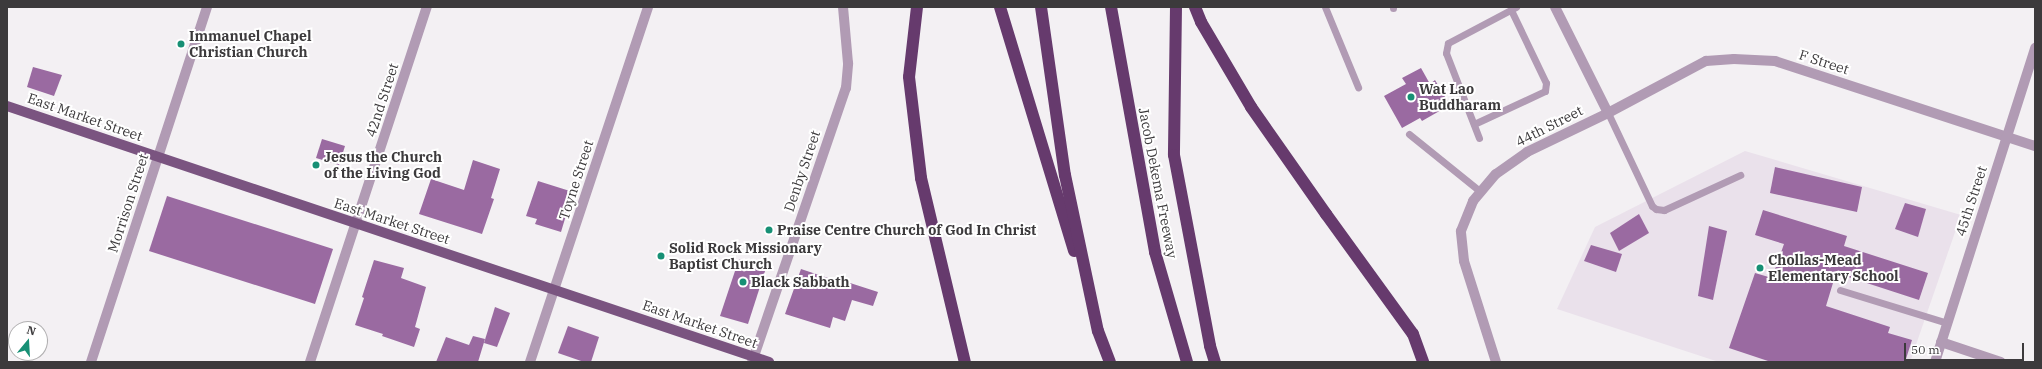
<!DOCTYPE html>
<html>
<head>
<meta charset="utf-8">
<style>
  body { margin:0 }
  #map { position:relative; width:2042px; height:369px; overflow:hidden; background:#f3f0f3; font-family:"IBM Plex Serif",serif }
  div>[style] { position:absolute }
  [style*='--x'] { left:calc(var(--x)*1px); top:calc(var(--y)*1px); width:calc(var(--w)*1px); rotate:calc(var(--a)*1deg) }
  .built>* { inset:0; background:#eae1eb }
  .building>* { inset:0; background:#9a6aa1 }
  .service>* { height:7px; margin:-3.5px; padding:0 3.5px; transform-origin:3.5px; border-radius:3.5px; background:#b19bb4 }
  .minor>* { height:10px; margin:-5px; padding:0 5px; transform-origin:5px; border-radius:5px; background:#b19bb4 }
  .primary>* { height:10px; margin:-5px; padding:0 5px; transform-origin:5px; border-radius:5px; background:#7a5480 }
  .motorway>* { height:12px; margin:-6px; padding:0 6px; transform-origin:6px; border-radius:6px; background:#663a6d }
  .dots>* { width:11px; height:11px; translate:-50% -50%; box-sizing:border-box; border:2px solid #fff; border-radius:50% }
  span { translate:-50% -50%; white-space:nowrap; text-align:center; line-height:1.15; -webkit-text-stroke:4px #fff; paint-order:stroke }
  .poi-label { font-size:14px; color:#3c3a3c; font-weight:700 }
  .left { translate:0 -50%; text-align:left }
  .street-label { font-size:14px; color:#3c3a3c }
  .frame { position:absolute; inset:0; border:8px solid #3c3a3c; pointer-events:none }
  .north { position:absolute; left:8px; top:321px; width:40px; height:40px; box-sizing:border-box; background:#fff; border:1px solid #b1b0b1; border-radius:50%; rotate:18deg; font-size:11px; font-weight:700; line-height:16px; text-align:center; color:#3c3a3c }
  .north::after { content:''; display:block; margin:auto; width:14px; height:18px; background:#179075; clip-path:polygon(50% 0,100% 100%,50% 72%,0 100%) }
  .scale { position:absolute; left:1904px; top:343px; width:120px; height:18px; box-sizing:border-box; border:2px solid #3c3a3c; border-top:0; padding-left:5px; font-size:12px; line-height:14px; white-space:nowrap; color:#3c3a3c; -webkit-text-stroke:3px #fff; paint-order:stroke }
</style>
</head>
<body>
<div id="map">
  <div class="built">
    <div style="clip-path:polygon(1745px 151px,1961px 215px,1910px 362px,1719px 362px,1557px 309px,1595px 227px)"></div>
  </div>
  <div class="building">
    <div style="clip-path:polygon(33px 67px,62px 75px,54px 96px,27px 87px)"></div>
    <div style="clip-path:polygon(1421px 68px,1430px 84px,1435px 80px,1450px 105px,1422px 121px,1420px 118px,1402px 128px,1384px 96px,1406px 84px,1402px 78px)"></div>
    <div style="clip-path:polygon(322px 139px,345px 146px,339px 165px,316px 158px)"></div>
    <div style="clip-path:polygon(473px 160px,500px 169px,491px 198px,494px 199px,482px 234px,419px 214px,431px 179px,464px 190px)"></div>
    <div style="clip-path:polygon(1775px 167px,1862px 187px,1857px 212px,1770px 193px)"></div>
    <div style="clip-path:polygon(538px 181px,573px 192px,561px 232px,535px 224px,537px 219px,526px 216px)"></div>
    <div style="clip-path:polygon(167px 196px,333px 249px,315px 304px,149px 251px)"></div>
    <div style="clip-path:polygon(1905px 203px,1926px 209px,1918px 237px,1895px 229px)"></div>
    <div style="clip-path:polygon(1763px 210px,1847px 236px,1844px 246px,1928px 273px,1919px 300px,1836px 273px,1826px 306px,1890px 327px,1888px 333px,1912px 340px,1905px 362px,1771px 362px,1729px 348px,1755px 273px,1772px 278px,1784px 244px,1755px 235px)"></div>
    <div style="clip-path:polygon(1639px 214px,1649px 233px,1619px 251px,1610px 233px)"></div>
    <div style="clip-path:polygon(1709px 226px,1727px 231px,1713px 300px,1698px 296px)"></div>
    <div style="clip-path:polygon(1591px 245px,1622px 254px,1616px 272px,1584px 261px)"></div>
    <div style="clip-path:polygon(739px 259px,766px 268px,748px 324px,720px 316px)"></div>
    <div style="clip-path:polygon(374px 260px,404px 268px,401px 278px,426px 287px,415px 327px,420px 329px,414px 347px,382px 336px,383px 334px,355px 325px,364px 298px,362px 297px)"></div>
    <div style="clip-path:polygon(801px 269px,846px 284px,847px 282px,878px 292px,873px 306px,852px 300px,845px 321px,833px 317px,830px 328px,785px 314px)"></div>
    <div style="clip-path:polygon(495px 307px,510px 313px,497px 347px,484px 343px)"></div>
    <div style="clip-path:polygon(568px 326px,599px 337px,591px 362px,584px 362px,558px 353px)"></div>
    <div style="clip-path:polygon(473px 336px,485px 339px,478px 362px,436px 362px,446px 337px,469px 345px)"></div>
  </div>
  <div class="service">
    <div style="--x:1325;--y:7;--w:87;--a:67.6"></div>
    <div style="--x:1393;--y:7;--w:1;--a:90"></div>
    <div style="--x:1608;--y:113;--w:103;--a:64.7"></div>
    <div style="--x:1652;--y:206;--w:5;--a:37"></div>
    <div style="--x:1656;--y:209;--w:8;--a:7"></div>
    <div style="--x:1664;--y:210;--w:84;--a:-24.7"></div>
    <div style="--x:1474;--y:124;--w:78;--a:-24.9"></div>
    <div style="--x:1545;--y:91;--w:8;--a:-83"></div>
    <div style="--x:1546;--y:83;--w:81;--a:-115.6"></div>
    <div style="--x:1409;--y:134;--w:92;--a:38.9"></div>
    <div style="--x:1479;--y:138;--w:91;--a:-111.2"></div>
    <div style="--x:1446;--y:53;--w:10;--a:-79"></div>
    <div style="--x:1448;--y:43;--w:77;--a:-27.9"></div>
    <div style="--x:1840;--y:290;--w:112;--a:17.1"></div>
  </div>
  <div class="minor">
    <div style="--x:1555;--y:7;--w:119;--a:63.4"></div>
    <div style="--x:1941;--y:342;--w:63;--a:18.4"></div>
    <div style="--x:91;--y:362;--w:373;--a:-71.9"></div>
    <div style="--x:310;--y:362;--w:374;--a:-71.8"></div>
    <div style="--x:530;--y:362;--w:374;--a:-71.6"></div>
    <div style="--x:752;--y:362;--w:290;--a:-71.1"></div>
    <div style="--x:846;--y:88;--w:25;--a:-85"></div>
    <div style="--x:848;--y:63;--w:56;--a:-95.1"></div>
    <div style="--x:1496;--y:362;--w:106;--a:-107.6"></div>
    <div style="--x:1464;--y:261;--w:30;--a:-96"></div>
    <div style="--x:1461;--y:231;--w:32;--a:-68"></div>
    <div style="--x:1473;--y:201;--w:35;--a:-50"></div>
    <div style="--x:1496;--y:174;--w:38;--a:-35"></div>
    <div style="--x:1527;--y:152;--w:90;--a:-25.7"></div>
    <div style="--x:1608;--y:113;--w:111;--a:-28"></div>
    <div style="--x:1706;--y:61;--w:28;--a:-4"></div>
    <div style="--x:1734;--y:59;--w:41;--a:2.8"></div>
    <div style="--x:1775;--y:61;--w:274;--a:18.1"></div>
    <div style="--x:1935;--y:362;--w:330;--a:-72.3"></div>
  </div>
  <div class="primary">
    <div style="--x:7;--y:106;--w:804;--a:18.57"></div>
  </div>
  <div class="motorway">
    <div style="--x:917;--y:7;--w:70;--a:96.5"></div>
    <div style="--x:909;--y:77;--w:102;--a:83.2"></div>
    <div style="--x:921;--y:178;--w:189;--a:76.6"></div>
    <div style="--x:1000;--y:7;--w:255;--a:73.1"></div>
    <div style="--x:1041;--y:7;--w:170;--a:81.9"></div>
    <div style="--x:1065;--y:175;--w:159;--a:78.1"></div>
    <div style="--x:1098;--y:331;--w:33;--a:69"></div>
    <div style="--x:1111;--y:7;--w:249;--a:79.8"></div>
    <div style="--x:1155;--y:252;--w:115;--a:73.8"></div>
    <div style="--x:1176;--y:7;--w:148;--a:90.8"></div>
    <div style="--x:1174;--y:155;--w:194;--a:79.3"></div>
    <div style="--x:1210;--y:346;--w:17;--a:73"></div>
    <div style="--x:1195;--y:7;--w:16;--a:68"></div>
    <div style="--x:1201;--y:22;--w:99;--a:59.5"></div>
    <div style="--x:1251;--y:107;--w:131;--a:55"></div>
    <div style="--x:1326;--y:214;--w:148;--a:54.1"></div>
    <div style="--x:1413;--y:334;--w:30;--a:70"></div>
  </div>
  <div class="dots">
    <div style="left:181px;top:44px;background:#179075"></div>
    <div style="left:1411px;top:97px;background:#179075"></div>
    <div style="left:316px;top:165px;background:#179075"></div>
    <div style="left:769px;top:230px;background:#179075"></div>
    <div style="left:661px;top:256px;background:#179075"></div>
    <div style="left:1760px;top:268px;background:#179075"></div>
    <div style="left:743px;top:282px;background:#179075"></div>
  </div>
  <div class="poi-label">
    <span class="left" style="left:189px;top:44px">Immanuel Chapel<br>Christian Church</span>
    <span class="left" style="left:1419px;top:97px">Wat Lao<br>Buddharam</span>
    <span class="left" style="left:324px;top:165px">Jesus the Church<br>of the Living God</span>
    <span class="left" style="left:777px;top:230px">Praise Centre Church of God In Christ</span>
    <span class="left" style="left:669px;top:256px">Solid Rock Missionary<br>Baptist Church</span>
    <span class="left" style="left:1768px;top:268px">Chollas-Mead<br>Elementary School</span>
    <span class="left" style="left:751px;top:282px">Black Sabbath</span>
  </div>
  <div class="street-label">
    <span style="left:1824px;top:62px;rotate:18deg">F Street</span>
    <span style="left:382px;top:100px;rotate:-72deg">42nd Street</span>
    <span style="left:85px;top:117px;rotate:19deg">East Market Street</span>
    <span style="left:1549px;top:126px;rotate:-27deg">44th Street</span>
    <span style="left:802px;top:171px;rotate:-71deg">Denby Street</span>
    <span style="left:576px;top:180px;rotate:-72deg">Toyne Street</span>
    <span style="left:1158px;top:183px;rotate:79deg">Jacob Dekema Freeway</span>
    <span style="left:1971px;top:201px;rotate:-72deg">45th Street</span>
    <span style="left:128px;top:203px;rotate:-72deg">Morrison Street</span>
    <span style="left:392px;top:221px;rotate:18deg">East Market Street</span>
    <span style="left:700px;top:324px;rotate:19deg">East Market Street</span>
  </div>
  <div class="frame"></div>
  <div class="north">N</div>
  <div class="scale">50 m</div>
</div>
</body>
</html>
